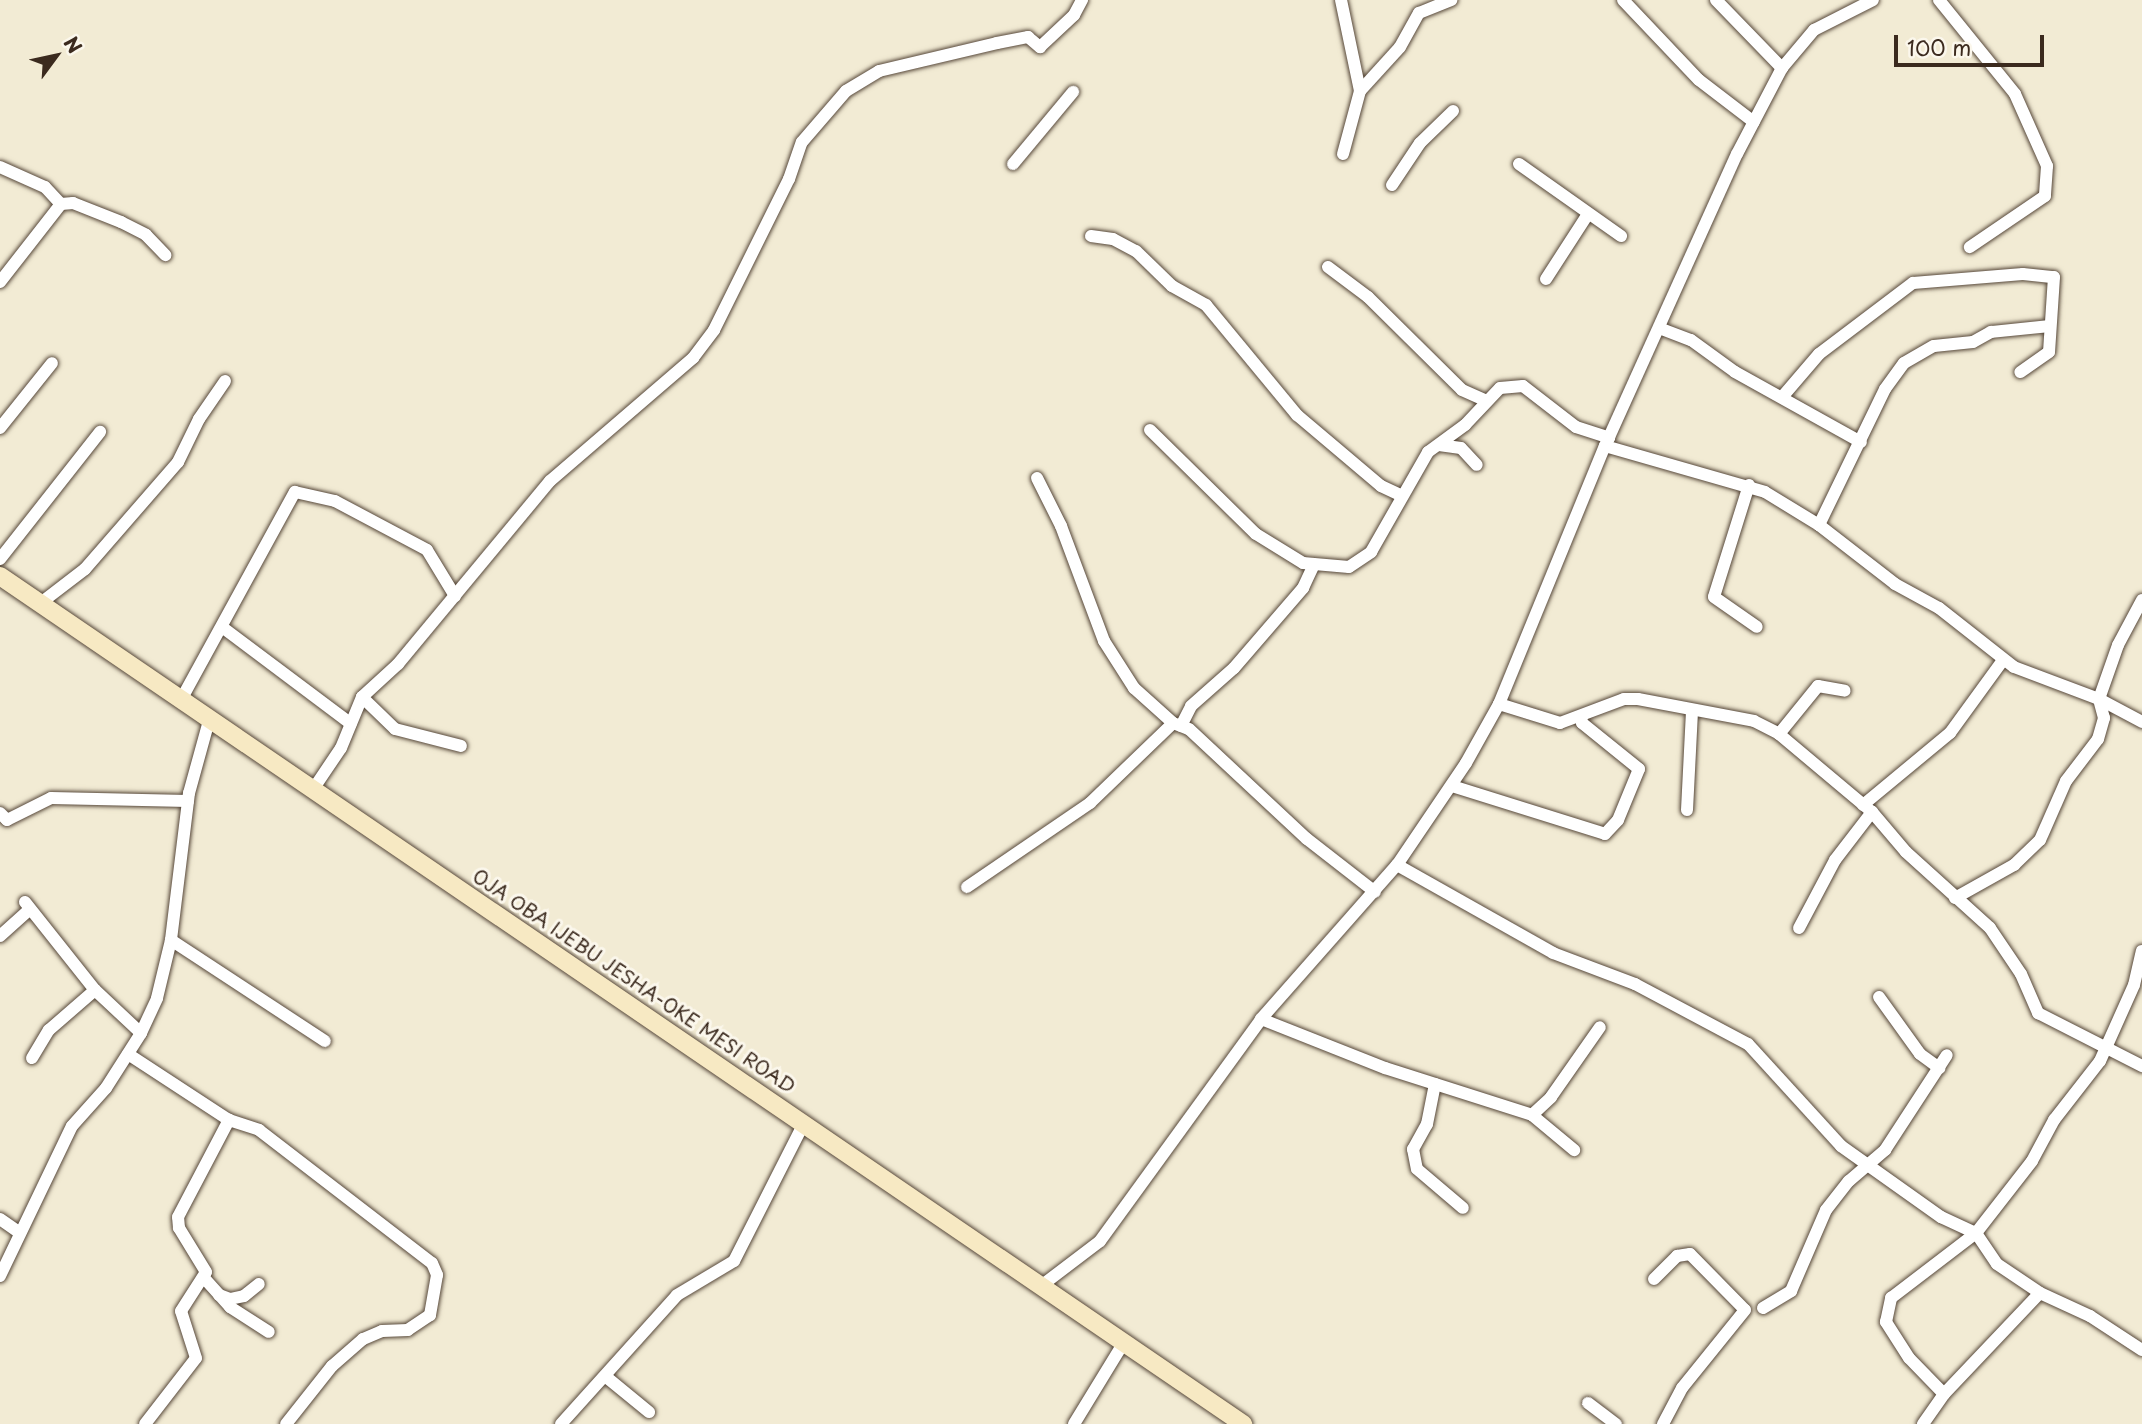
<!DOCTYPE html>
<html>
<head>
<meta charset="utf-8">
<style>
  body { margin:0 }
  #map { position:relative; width:2142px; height:1424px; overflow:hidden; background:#f2ebd4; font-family:"Playpen Sans",sans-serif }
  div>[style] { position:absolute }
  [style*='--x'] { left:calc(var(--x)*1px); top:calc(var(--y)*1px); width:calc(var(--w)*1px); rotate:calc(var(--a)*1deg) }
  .roads { filter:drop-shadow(0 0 2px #564739) drop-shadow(0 0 2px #564739) }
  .minor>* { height:12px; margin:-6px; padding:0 6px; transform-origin:6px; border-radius:6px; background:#fff }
  .secondary>* { height:18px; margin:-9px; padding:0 9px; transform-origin:9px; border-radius:9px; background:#f7e9c3 }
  span { translate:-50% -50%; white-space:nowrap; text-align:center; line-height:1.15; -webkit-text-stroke:6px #fbf7ec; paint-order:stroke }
  .street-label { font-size:19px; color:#3b2a1e }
  .north { position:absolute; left:21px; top:21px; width:70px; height:70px; -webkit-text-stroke:5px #fbf7ec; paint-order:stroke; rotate:57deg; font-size:19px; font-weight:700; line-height:28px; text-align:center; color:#3b2a1e }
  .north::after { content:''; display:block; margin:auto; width:24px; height:32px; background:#3b2a1e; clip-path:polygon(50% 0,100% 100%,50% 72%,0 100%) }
  .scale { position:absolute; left:1894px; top:35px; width:150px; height:32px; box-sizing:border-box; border:4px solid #3b2a1e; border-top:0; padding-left:9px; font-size:21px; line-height:24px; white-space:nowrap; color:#3b2a1e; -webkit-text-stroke:5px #fbf7ec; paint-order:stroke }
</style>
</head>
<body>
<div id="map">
  <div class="roads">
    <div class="minor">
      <div style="--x:1341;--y:0;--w:93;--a:78.2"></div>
      <div style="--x:1623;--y:0;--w:110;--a:46.5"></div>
      <div style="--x:1699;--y:80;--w:69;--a:37.4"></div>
      <div style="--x:1716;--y:0;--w:95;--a:45.9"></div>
      <div style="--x:1939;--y:0;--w:121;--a:51"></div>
      <div style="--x:2015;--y:94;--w:79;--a:66"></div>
      <div style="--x:2047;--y:166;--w:30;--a:94"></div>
      <div style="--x:2045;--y:196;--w:91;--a:145.8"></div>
      <div style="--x:1343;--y:154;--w:65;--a:-74.9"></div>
      <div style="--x:1360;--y:91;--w:59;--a:-47.7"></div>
      <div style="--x:1400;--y:47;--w:39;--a:-61"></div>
      <div style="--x:1419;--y:13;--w:35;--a:-22"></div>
      <div style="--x:1013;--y:164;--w:94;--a:-50.2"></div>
      <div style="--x:1519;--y:164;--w:125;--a:35.2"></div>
      <div style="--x:0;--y:167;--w:49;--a:24"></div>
      <div style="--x:45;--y:187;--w:23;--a:47"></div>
      <div style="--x:1392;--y:185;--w:50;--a:-56.3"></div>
      <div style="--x:1420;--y:143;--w:46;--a:-44.1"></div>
      <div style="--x:1091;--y:236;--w:22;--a:8"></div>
      <div style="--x:1113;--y:239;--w:26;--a:28"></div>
      <div style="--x:1136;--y:251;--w:50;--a:44.2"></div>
      <div style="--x:1172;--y:286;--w:39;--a:29"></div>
      <div style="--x:1206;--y:305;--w:143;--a:50.4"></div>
      <div style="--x:1297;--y:415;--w:110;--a:40.2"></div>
      <div style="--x:1381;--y:486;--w:23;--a:25"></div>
      <div style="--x:1328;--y:267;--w:50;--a:36.9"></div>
      <div style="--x:1368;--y:297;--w:132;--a:44.7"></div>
      <div style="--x:1462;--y:390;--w:24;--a:24"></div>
      <div style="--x:1546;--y:279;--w:77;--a:-57.1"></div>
      <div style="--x:0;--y:282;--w:99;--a:-52"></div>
      <div style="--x:61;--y:204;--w:12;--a:-5"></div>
      <div style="--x:73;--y:203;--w:52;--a:21.6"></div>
      <div style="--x:121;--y:222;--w:28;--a:27"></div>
      <div style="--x:146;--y:235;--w:28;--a:46"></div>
      <div style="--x:1659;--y:328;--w:34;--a:21"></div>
      <div style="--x:1691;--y:340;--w:54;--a:36"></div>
      <div style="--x:1735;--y:372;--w:144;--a:29.1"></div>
      <div style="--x:1783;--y:396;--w:55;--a:-49.4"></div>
      <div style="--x:1819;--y:354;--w:118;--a:-37.1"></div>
      <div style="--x:1913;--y:283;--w:110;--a:-4.7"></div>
      <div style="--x:2023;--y:274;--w:31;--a:6"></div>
      <div style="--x:2054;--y:277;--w:75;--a:93.8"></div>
      <div style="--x:2049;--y:352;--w:35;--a:145"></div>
      <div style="--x:0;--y:428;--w:83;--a:-51.3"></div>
      <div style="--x:1150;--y:430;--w:148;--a:44.5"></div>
      <div style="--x:1256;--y:534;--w:55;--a:31.7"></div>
      <div style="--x:1303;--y:563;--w:46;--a:5"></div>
      <div style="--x:1349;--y:567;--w:27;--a:-34"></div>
      <div style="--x:1371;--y:552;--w:115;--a:-60.3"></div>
      <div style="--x:1428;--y:452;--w:46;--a:-36.1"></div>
      <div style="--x:1465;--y:425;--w:51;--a:-46.6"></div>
      <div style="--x:1500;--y:388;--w:23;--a:-5"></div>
      <div style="--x:1523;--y:386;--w:67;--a:37.7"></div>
      <div style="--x:1576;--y:427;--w:35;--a:18"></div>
      <div style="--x:1439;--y:445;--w:22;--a:8"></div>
      <div style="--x:1461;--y:448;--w:23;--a:47"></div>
      <div style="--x:1605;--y:446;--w:166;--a:16"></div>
      <div style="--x:1765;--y:492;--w:63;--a:31.4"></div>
      <div style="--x:1819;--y:525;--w:96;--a:37.8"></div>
      <div style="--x:1895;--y:584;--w:50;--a:28.6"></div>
      <div style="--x:1939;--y:608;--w:95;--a:38.2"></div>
      <div style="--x:2014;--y:667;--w:91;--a:20.6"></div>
      <div style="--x:2099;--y:699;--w:49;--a:28.1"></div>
      <div style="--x:1037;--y:478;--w:54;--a:63.4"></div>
      <div style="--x:1061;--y:526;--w:123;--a:69.5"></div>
      <div style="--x:1104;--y:641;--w:56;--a:57.4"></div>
      <div style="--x:1134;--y:688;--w:52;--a:41.9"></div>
      <div style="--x:1749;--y:485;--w:117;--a:107.4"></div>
      <div style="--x:1714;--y:597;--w:52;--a:34.9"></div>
      <div style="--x:1819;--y:525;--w:151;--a:-64.1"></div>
      <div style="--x:1885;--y:389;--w:32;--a:-54"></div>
      <div style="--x:1904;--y:363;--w:34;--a:-30"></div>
      <div style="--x:1934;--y:346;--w:39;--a:-6"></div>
      <div style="--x:1973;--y:342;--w:21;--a:-29"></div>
      <div style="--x:1991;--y:332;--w:58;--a:-5.9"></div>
      <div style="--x:0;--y:559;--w:162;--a:-51.8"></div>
      <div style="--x:42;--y:602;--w:54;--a:-37.5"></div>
      <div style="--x:85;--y:569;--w:142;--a:-49"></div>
      <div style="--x:178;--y:462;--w:48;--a:-64"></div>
      <div style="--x:199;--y:419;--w:46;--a:-55.6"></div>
      <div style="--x:222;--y:627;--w:161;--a:36.9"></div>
      <div style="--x:362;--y:697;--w:46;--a:44.1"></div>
      <div style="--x:395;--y:729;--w:68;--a:14.4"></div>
      <div style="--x:182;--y:698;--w:235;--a:-61.3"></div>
      <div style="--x:295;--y:492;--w:41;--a:12.7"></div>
      <div style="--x:335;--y:501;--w:104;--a:28"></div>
      <div style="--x:427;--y:550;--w:54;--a:58.7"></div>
      <div style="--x:1499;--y:704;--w:64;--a:17.3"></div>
      <div style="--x:1560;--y:723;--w:68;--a:-20.6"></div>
      <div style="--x:1624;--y:699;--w:14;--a:0"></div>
      <div style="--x:1638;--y:699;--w:118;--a:10.7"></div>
      <div style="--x:1754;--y:721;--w:28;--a:27"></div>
      <div style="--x:1779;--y:734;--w:121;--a:40"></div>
      <div style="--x:1872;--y:812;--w:52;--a:49.6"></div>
      <div style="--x:1906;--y:852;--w:113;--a:42.1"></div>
      <div style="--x:1990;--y:928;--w:55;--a:56"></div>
      <div style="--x:2021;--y:974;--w:43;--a:66.4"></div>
      <div style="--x:2038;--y:1013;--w:117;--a:27"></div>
      <div style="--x:210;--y:717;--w:79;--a:105.4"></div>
      <div style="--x:189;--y:793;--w:148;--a:97"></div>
      <div style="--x:171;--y:940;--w:184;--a:33.3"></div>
      <div style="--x:1181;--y:726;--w:22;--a:-63"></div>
      <div style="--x:1191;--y:706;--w:57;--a:-41.5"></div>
      <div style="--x:1234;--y:668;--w:106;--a:-49.2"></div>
      <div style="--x:1303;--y:588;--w:26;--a:-65"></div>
      <div style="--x:1779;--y:734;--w:62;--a:-50.9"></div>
      <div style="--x:1818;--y:686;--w:27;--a:10"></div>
      <div style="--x:1452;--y:786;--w:160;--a:17.4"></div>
      <div style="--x:1605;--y:834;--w:19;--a:-47"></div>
      <div style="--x:1618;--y:820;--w:55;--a:-67.6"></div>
      <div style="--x:1639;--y:769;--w:73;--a:-141.1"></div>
      <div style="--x:1582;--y:723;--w:6;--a:-99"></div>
      <div style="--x:314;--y:788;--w:48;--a:-56"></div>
      <div style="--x:341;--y:748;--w:55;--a:-67.6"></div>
      <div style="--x:362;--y:697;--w:49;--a:-42.5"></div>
      <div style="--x:398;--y:664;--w:238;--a:-50.3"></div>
      <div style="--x:550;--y:481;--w:189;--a:-40.7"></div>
      <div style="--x:693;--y:358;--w:35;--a:-53"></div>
      <div style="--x:714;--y:330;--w:169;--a:-63.6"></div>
      <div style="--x:789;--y:179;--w:39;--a:-71"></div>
      <div style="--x:802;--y:142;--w:67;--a:-49.2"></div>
      <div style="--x:846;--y:91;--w:39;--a:-31"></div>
      <div style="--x:879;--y:71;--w:121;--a:-13.3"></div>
      <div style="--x:997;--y:43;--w:32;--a:-11"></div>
      <div style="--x:1028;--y:37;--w:16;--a:40"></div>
      <div style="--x:1040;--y:47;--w:47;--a:-43.3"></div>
      <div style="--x:1074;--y:15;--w:17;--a:-62"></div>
      <div style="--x:1863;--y:805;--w:113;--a:-39.6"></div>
      <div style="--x:1950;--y:733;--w:90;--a:-54"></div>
      <div style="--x:1687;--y:810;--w:98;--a:-87.1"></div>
      <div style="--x:0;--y:813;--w:10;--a:45"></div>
      <div style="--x:7;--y:820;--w:49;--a:-26.6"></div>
      <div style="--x:51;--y:798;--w:137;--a:1.3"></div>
      <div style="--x:1397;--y:865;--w:179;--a:29.4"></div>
      <div style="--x:1553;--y:953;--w:88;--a:20.7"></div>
      <div style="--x:1635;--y:984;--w:128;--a:28"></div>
      <div style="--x:1748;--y:1044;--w:138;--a:47.6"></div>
      <div style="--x:1841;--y:1146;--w:123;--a:35.4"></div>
      <div style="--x:1941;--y:1217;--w:38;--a:25"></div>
      <div style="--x:1976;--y:1233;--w:37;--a:56"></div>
      <div style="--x:1997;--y:1264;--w:52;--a:34"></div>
      <div style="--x:2040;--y:1293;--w:55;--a:24.7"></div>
      <div style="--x:2090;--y:1316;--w:62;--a:33.2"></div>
      <div style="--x:967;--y:887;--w:149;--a:-34.3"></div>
      <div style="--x:1090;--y:803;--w:115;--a:-43.9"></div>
      <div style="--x:1173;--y:723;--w:17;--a:21"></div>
      <div style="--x:1189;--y:729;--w:161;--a:43"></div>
      <div style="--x:1307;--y:839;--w:86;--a:37.9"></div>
      <div style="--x:1955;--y:898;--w:68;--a:-29.2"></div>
      <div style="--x:2014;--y:865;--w:36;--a:-44"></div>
      <div style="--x:2040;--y:840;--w:64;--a:-66.2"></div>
      <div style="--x:2066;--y:781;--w:53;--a:-52.7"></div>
      <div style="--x:2098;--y:739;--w:22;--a:-74"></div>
      <div style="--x:2104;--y:718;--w:20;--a:-105"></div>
      <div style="--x:2099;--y:699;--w:57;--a:-70.6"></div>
      <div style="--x:2118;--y:645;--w:51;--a:-61.9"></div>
      <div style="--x:25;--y:902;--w:112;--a:51.5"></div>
      <div style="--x:95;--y:990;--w:63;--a:43.1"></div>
      <div style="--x:1799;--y:928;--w:77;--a:-62.1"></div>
      <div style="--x:1835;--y:860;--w:61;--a:-52.4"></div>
      <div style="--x:0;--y:936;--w:40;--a:-42"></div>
      <div style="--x:1879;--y:997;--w:70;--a:54.3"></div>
      <div style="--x:1920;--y:1054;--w:24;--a:36"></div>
      <div style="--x:1261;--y:1019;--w:133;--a:21.6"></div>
      <div style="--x:1385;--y:1068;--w:154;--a:17.7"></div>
      <div style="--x:1532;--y:1115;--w:55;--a:39.8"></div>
      <div style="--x:128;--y:1054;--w:121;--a:33.2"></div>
      <div style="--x:229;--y:1120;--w:32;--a:18"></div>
      <div style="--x:259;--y:1130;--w:218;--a:37.6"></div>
      <div style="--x:432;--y:1263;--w:13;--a:67"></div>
      <div style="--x:437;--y:1275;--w:41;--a:99.9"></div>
      <div style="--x:430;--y:1315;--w:27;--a:146"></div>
      <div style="--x:408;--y:1330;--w:26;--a:178"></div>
      <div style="--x:382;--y:1331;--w:21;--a:157"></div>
      <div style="--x:363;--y:1339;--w:41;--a:138.9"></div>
      <div style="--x:332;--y:1366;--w:74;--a:128.4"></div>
      <div style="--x:32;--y:1058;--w:33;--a:-59"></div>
      <div style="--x:49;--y:1030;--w:61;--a:-41"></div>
      <div style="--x:1435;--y:1084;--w:41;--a:101.3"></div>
      <div style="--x:1427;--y:1124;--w:29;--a:119"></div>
      <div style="--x:1413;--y:1149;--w:20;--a:79"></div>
      <div style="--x:1417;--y:1169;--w:60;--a:40.3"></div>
      <div style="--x:1532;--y:1115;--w:26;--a:-43"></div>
      <div style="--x:1551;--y:1097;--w:85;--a:-55"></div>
      <div style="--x:0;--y:1219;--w:24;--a:35"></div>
      <div style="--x:0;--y:1276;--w:166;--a:-64.4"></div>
      <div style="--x:72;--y:1126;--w:51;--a:-48.2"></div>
      <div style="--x:106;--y:1088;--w:65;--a:-57.5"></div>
      <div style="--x:141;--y:1033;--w:38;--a:-65"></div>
      <div style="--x:157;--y:998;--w:60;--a:-76.4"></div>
      <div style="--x:205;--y:1279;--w:38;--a:48"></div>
      <div style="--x:230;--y:1307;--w:46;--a:32.7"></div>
      <div style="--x:1654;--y:1279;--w:33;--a:-45"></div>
      <div style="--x:1677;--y:1256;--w:13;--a:-9"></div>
      <div style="--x:1690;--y:1254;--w:78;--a:45.5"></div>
      <div style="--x:1745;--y:1310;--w:100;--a:128.9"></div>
      <div style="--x:1682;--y:1388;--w:41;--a:117.8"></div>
      <div style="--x:1041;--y:1286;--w:74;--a:-37.3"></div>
      <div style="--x:1100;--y:1241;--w:274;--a:-54"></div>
      <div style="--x:1261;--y:1019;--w:205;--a:-48.6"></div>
      <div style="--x:1397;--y:865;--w:123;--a:-55.9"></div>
      <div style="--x:1466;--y:763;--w:68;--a:-60.8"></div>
      <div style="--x:1499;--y:704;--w:279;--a:-67.7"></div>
      <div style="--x:1605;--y:446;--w:320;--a:-65.7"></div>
      <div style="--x:1737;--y:154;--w:97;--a:-62.4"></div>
      <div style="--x:1782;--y:68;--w:50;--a:-49.9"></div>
      <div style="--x:1814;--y:30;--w:66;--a:-27"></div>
      <div style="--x:219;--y:1295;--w:12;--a:20"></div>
      <div style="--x:230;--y:1299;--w:14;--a:-12"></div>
      <div style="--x:244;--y:1296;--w:19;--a:-39"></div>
      <div style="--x:1763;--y:1308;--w:33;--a:-31"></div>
      <div style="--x:1791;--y:1291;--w:88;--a:-66.6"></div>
      <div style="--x:1826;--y:1210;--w:37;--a:-52"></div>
      <div style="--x:1849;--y:1181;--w:48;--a:-40.7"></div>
      <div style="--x:1885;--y:1150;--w:113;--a:-56.9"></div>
      <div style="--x:605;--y:1376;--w:57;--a:39.3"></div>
      <div style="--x:1944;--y:1394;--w:50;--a:-134.2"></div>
      <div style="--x:1909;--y:1358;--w:43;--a:-122.6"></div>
      <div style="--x:1886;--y:1322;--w:25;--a:-78"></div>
      <div style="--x:1891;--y:1298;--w:107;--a:-37.4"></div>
      <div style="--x:1976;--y:1233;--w:91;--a:-52.1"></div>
      <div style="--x:2032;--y:1161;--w:47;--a:-61.8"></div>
      <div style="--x:2054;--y:1120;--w:75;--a:-52.1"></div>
      <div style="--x:2100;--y:1061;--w:83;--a:-65.9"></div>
      <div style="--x:2134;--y:985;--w:35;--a:-77"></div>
      <div style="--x:1588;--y:1403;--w:35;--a:37"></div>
      <div style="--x:145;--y:1424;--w:83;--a:-52.3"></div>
      <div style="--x:196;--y:1358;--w:49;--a:-107.7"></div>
      <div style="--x:181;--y:1311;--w:46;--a:-57.3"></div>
      <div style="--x:206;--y:1272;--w:52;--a:-121.5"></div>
      <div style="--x:179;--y:1228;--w:11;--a:-95"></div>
      <div style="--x:178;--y:1217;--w:110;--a:-62.3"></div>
      <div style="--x:561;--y:1424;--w:173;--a:-48"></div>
      <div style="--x:677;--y:1295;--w:66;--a:-30.8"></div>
      <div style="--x:734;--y:1261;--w:155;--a:-63.1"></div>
      <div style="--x:1074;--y:1424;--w:96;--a:-58.6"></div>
      <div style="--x:1923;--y:1424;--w:37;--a:-55"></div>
      <div style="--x:1944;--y:1394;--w:139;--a:-46.5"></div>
    </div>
    <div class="secondary">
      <div style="--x:0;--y:576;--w:1505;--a:34.3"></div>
    </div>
  </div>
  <div class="street-label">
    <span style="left:634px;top:981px;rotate:34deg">OJA OBA IJEBU JESHA-OKE MESI ROAD</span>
  </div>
  <div class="north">N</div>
  <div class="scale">100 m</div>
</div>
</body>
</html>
